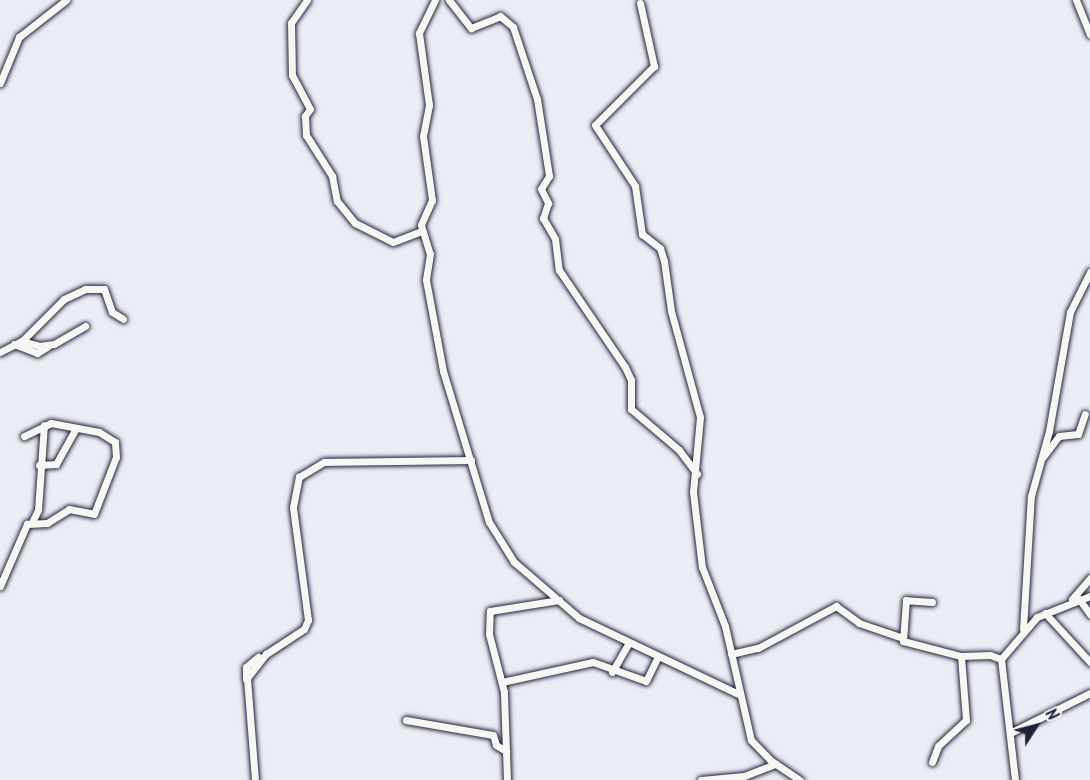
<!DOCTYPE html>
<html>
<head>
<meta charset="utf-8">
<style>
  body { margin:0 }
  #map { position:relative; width:1090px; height:780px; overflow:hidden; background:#eaedf3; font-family:Kalam,sans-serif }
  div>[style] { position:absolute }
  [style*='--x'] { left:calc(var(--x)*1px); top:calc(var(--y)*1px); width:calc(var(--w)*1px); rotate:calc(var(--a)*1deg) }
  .roads { filter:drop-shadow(0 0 2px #22223b) drop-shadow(0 0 2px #22223b) }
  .minor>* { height:7px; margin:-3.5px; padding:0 3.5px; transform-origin:3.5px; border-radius:3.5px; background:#f6f6f2 }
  span { translate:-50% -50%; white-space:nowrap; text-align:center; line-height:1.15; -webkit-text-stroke:6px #f6f6f2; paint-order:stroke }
  .north { position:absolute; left:1006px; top:696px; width:60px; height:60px; -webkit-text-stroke:4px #f6f6f2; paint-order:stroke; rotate:54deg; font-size:16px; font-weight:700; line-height:24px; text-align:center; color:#22223b }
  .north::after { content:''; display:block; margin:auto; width:21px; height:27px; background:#22223b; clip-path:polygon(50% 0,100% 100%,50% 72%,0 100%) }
</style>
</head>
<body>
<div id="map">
  <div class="roads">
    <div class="minor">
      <div style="--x:307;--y:0;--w:28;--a:125"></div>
      <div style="--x:291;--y:23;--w:52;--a:88.9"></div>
      <div style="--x:292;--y:75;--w:38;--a:62"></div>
      <div style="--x:310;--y:109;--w:9;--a:126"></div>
      <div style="--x:305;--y:116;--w:19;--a:87"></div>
      <div style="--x:306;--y:135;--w:49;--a:57.6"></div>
      <div style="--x:332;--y:176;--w:25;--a:79"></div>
      <div style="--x:337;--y:201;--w:28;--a:51"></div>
      <div style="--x:355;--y:223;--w:42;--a:26.6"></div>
      <div style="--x:393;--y:242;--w:31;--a:-21"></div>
      <div style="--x:435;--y:0;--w:37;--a:116"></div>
      <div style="--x:419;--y:33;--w:73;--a:82.1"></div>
      <div style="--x:429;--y:105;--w:32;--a:101"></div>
      <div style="--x:423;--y:136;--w:65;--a:82"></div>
      <div style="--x:432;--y:200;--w:27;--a:114"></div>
      <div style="--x:421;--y:225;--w:30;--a:73"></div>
      <div style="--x:430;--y:254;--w:26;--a:99"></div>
      <div style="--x:426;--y:280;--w:93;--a:79.4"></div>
      <div style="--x:443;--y:371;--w:158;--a:73.1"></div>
      <div style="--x:489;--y:522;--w:47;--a:58"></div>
      <div style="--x:514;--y:562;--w:86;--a:40.7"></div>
      <div style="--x:579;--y:618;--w:176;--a:25.5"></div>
      <div style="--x:449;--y:0;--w:36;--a:52"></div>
      <div style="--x:471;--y:28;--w:31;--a:-22"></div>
      <div style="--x:500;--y:16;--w:17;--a:40"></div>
      <div style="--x:513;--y:27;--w:76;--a:71.6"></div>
      <div style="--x:537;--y:99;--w:78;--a:81.1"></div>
      <div style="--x:549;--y:176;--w:15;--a:122"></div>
      <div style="--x:541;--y:189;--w:16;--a:63"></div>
      <div style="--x:548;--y:203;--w:16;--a:108"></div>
      <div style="--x:543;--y:218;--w:24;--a:60"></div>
      <div style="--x:555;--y:239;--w:31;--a:83"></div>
      <div style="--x:559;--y:270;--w:117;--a:55.8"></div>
      <div style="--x:625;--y:367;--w:14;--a:65"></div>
      <div style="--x:631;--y:380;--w:29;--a:90"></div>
      <div style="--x:631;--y:409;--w:63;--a:40.5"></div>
      <div style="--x:679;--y:450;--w:30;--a:53"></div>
      <div style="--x:1076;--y:0;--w:37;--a:68"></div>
      <div style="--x:640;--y:3;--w:65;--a:77.5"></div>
      <div style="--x:654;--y:66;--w:83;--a:135"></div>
      <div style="--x:595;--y:125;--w:73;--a:56.7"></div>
      <div style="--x:635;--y:186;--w:49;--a:81.7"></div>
      <div style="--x:642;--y:234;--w:23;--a:38"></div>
      <div style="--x:660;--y:248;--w:14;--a:73"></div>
      <div style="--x:664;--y:261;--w:50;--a:82"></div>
      <div style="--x:671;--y:311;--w:110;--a:74.7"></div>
      <div style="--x:700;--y:417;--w:75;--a:95.3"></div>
      <div style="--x:693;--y:492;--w:76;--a:83.2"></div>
      <div style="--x:702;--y:567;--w:63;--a:68.7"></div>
      <div style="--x:725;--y:626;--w:117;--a:77.2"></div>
      <div style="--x:751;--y:740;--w:28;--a:46"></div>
      <div style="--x:770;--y:760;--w:36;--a:34"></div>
      <div style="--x:0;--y:83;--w:50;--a:-67.6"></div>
      <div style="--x:19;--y:37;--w:60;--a:-38.2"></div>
      <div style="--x:22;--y:341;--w:59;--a:-45"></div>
      <div style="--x:64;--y:299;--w:23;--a:-25"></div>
      <div style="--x:85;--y:289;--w:19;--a:0"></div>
      <div style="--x:104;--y:289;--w:24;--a:71"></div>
      <div style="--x:112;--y:312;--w:13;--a:32"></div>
      <div style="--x:14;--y:344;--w:25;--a:21"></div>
      <div style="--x:37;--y:353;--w:12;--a:-31"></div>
      <div style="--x:0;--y:352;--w:25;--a:-27"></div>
      <div style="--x:22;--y:341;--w:18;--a:16"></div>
      <div style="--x:39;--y:346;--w:15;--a:-8"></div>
      <div style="--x:54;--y:344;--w:36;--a:-30"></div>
      <div style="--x:1043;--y:457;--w:26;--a:-53"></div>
      <div style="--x:1059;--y:436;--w:19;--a:-6"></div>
      <div style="--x:1078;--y:434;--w:21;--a:-71"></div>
      <div style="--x:39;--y:465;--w:17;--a:-3"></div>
      <div style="--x:56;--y:464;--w:41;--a:-60.9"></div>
      <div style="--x:32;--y:522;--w:13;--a:-63"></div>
      <div style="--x:38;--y:510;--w:85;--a:-86"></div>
      <div style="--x:0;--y:586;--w:68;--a:-66.5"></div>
      <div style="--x:27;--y:524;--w:20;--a:-3"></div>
      <div style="--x:47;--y:523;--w:26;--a:-32"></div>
      <div style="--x:69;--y:509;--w:25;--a:11"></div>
      <div style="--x:94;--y:514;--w:61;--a:-68.9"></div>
      <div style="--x:116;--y:457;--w:15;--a:-94"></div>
      <div style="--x:115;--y:442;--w:19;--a:-148"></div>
      <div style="--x:99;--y:432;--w:49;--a:-169.4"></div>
      <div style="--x:51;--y:423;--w:30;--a:154"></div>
      <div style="--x:1072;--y:599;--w:28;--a:-49"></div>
      <div style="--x:1079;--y:599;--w:19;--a:54"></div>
      <div style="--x:932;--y:602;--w:26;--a:-176"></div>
      <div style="--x:906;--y:600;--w:41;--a:94.2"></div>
      <div style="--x:903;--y:641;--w:60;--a:14.5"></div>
      <div style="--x:961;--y:656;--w:29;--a:-2"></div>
      <div style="--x:990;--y:655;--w:12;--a:20"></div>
      <div style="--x:1045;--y:613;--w:67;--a:47.4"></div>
      <div style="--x:1023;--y:629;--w:133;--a:-86.6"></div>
      <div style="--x:1031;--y:496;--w:67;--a:-74.5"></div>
      <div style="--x:1049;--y:431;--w:121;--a:-80"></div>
      <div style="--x:1070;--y:312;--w:45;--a:-63.4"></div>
      <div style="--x:731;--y:654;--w:28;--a:-13"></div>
      <div style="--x:758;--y:648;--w:89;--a:-28.3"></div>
      <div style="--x:836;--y:606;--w:29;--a:36"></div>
      <div style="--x:859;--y:623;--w:43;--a:18.9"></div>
      <div style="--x:612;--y:672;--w:34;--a:-60"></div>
      <div style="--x:246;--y:679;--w:12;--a:-90"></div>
      <div style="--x:246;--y:667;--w:16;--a:-40"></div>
      <div style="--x:502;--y:682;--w:93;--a:-12.4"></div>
      <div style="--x:593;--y:662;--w:56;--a:19.7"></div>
      <div style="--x:646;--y:681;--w:25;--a:-64"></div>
      <div style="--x:406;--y:720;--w:88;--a:9.8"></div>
      <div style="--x:493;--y:735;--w:10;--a:73"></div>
      <div style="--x:496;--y:745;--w:12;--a:31"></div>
      <div style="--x:1012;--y:732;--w:87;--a:-26.6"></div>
      <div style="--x:932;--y:762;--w:17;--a:-69"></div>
      <div style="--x:938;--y:746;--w:38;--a:-43"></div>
      <div style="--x:966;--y:720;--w:64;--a:-94.5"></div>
      <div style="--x:255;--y:780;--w:102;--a:-94.5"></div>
      <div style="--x:247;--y:678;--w:31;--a:-52"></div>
      <div style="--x:266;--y:654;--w:45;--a:-33.3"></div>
      <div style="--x:304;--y:629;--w:10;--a:-66"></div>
      <div style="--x:308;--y:620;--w:114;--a:-97.6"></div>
      <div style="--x:293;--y:507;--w:31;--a:-79"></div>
      <div style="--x:299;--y:477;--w:29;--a:-31"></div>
      <div style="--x:324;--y:462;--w:147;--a:-0.8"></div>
      <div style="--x:507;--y:780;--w:88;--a:-92"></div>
      <div style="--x:504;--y:692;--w:60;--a:-104.5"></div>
      <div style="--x:489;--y:634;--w:23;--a:-88"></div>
      <div style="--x:490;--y:611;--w:70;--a:-9.1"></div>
      <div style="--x:701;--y:780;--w:43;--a:-5.3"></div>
      <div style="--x:744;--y:776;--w:34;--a:-21"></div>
      <div style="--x:1015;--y:780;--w:122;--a:-96.6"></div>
      <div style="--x:1001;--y:659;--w:55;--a:-49.4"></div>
      <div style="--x:1037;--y:617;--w:57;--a:-21.6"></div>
    </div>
  </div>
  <div class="north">N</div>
</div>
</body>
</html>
